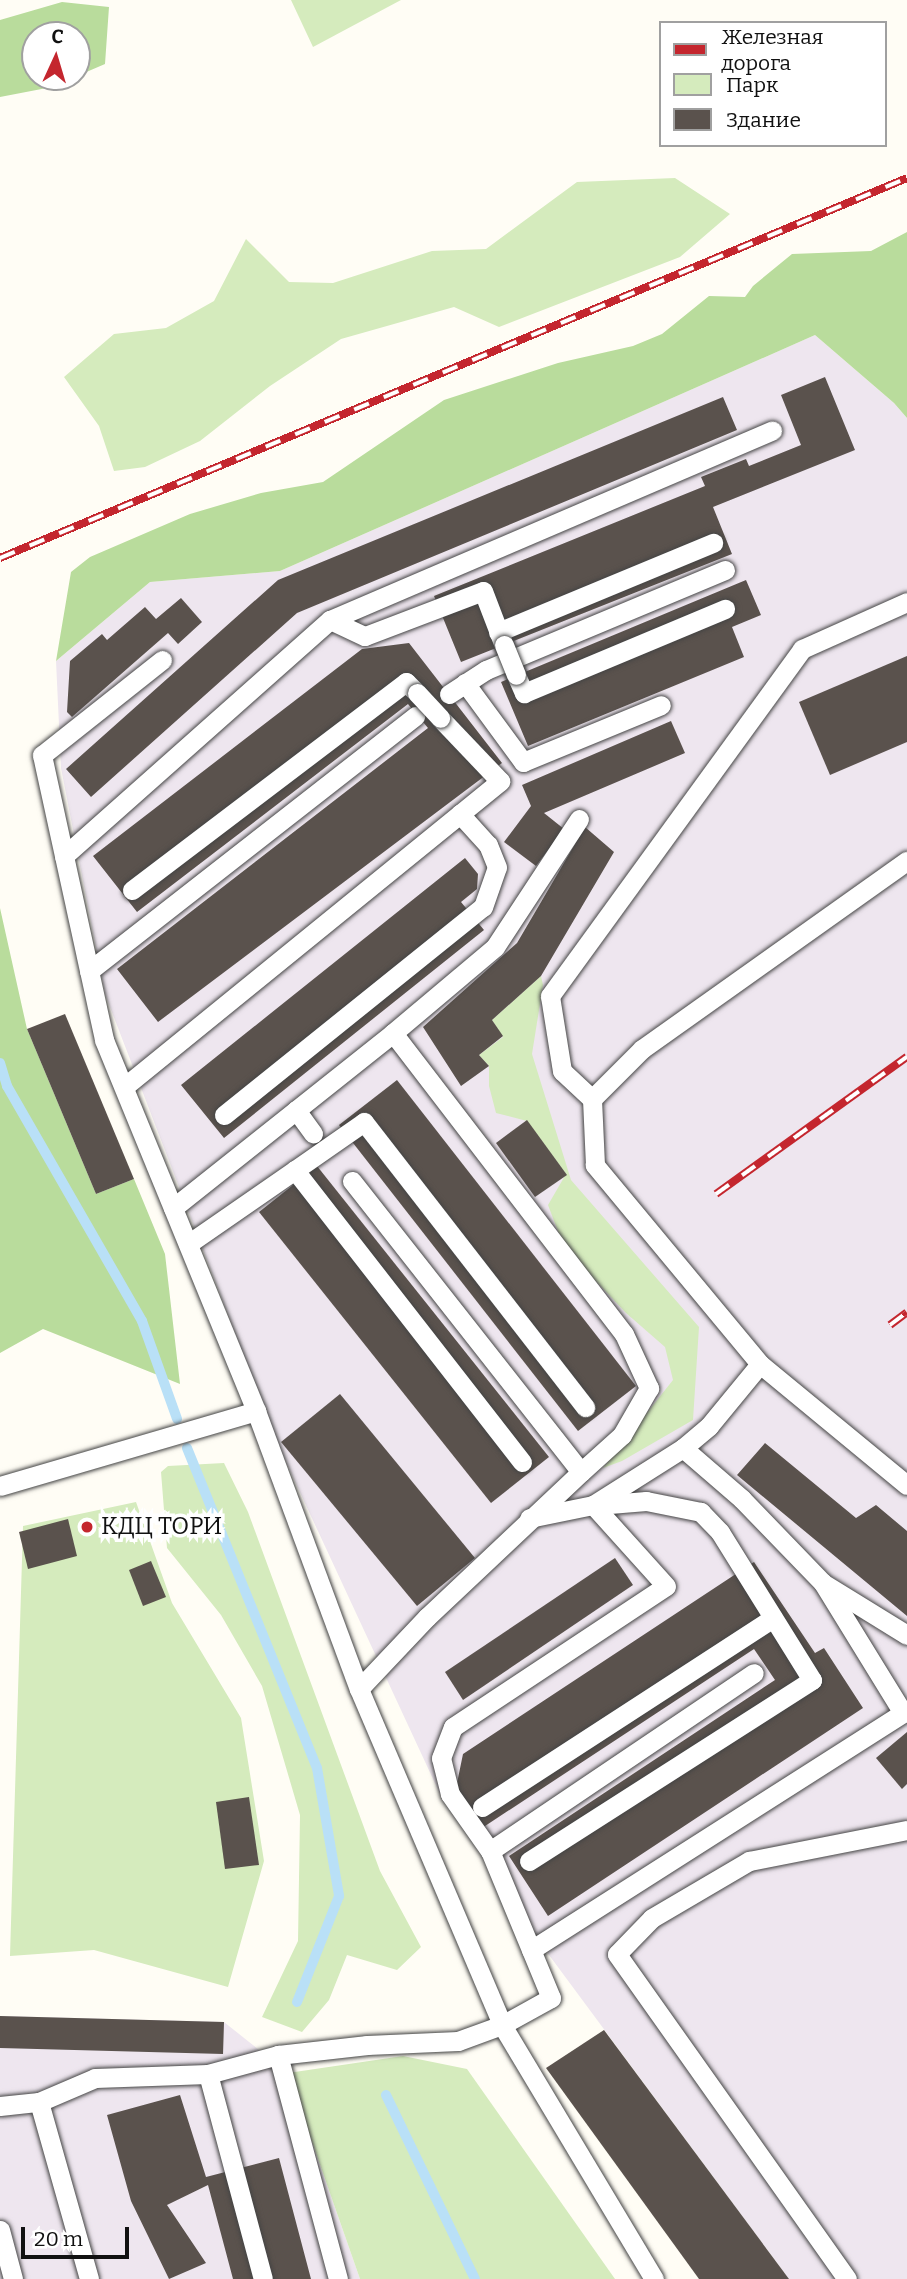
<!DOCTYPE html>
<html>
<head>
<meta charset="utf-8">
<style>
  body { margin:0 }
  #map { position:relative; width:907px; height:2279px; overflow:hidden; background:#fffdf5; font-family:Bitter,serif }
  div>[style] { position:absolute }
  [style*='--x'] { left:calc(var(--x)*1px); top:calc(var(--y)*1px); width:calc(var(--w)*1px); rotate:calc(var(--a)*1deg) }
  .industrial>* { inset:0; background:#eee6ef }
  .green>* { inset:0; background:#d5ebbd }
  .forest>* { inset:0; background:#b9dc9c }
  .stream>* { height:10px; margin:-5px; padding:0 5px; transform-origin:5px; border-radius:5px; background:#b9e0f7 }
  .building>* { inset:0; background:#5a524d }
  .roads { filter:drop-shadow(0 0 2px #444) drop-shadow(0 0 2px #444) }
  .service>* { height:19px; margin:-9.5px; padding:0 9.5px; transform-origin:9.5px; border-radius:9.5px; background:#fff }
  .rail>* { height:8px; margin-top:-4px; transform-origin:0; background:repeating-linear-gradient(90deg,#fff 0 16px,#c4262e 0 32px); box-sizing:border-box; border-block:2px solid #c4262e }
  .bridges { filter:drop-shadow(0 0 2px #444) drop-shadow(0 0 2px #444) }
  .service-bridge>* { height:19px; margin:-9.5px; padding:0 9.5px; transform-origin:9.5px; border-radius:9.5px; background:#fff }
  .dots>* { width:19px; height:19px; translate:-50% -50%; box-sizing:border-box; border:4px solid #fff; border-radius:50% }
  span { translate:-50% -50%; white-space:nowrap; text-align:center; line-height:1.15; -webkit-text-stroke:7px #fff; paint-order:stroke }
  .poi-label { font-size:24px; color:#111 }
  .left { translate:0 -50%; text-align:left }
  .legend { position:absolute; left:659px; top:21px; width:228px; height:126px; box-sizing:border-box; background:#fff; border:2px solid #a0a0a0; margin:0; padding:9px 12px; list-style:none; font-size:21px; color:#111 }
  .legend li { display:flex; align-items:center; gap:14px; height:35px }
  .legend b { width:35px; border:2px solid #a0a0a0 }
  .north { position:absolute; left:21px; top:21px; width:70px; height:70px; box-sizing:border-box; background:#fff; border:2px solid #a0a0a0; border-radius:50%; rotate:4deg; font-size:19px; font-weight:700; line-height:28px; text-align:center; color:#111 }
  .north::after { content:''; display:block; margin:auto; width:24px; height:32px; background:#c4262e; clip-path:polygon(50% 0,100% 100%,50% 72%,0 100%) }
  .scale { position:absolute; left:21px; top:2227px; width:108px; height:32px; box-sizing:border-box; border:4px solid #111; border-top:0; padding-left:9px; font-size:21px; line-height:24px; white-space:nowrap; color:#111; -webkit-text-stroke:5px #fff; paint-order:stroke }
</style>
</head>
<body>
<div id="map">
  <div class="industrial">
    <div style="clip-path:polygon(815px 335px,894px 403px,907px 418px,907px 2279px,789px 2279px,549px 1955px,440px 1794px,278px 1445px,105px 994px,61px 768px,56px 661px,150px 582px,280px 571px)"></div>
    <div style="clip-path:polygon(0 2016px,224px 2022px,288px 2073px,360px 2279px,0 2279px)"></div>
  </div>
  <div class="green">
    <div style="clip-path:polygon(291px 0,401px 0,313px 47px)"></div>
    <div style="clip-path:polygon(675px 178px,730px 214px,680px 257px,499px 327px,454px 307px,341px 339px,270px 386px,200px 441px,145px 467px,114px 471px,99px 426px,64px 377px,114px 334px,166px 328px,214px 301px,246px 239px,289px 282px,333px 283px,432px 251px,486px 249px,577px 182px)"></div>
    <div style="clip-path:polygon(541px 976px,543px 985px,532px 1054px,571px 1180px,699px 1327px,693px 1420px,622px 1461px,603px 1468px,673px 1380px,665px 1347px,626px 1313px,575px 1259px,559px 1234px,548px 1205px,566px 1174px,527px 1121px,496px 1113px,489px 1086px,489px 1066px,479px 1055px,503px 1037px,492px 1020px)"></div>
    <div style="clip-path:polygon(224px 1463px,248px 1512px,380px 1871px,421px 1947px,397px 1970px,347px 1955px,329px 2000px,302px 2032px,262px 2017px,298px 1941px,300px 1815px,262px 1686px,221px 1615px,167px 1548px,161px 1472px,168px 1466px)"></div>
    <div style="clip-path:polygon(136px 1502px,172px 1603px,241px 1718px,264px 1861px,228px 1987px,94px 1950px,10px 1956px,23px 1526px)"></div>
    <div style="clip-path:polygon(403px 2056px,467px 2069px,615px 2279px,360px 2279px,288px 2073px)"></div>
  </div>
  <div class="forest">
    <div style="clip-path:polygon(62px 2px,109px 7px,105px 64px,77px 76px,77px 35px,35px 35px,35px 77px,75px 77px,52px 87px,0 97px,0 20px)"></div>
    <div style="clip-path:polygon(907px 232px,907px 418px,894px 403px,815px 335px,280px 571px,150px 582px,56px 661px,71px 572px,90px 557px,190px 514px,261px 493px,323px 482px,444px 400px,558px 363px,633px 346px,662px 334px,709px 296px,745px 297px,753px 286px,792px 254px,871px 251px)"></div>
    <div style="clip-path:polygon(0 908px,27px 1029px,96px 1194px,134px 1179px,165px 1254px,180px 1384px,43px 1329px,0 1353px)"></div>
  </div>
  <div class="stream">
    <div style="--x:0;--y:1063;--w:24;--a:73"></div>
    <div style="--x:7;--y:1086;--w:271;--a:60.1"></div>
    <div style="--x:142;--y:1321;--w:104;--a:70.3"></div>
    <div style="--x:187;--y:1448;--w:345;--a:67.9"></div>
    <div style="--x:317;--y:1768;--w:130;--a:80.2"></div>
    <div style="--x:339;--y:1896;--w:114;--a:111.6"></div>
    <div style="--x:386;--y:2095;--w:204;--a:64.2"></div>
  </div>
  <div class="building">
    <div style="clip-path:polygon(825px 377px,855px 450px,713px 507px,732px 554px,461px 662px,434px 596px,705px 486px,701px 477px,746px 459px,749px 466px,801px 445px,781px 395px)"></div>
    <div style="clip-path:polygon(723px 397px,737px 430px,297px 613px,91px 797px,66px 769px,278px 580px)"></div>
    <div style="clip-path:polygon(746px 580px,761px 615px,732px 627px,744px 657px,528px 746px,501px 682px)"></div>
    <div style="clip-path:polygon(181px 598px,202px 622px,178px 644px,168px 633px,72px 717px,67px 712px,70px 661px,102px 634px,107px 640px,145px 607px,156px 619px)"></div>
    <div style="clip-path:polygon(409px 643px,502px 763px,158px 1022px,117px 969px,428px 728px,408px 704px,137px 912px,93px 856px,362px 649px)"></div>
    <div style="clip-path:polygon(907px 656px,907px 742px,830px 775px,799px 702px)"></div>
    <div style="clip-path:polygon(671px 721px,685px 753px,544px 813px,564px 829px,536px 866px,504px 842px,531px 806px,522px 785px)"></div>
    <div style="clip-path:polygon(585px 827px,614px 852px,541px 976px,492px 1020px,503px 1036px,479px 1055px,489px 1066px,461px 1086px,423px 1027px,517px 943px)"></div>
    <div style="clip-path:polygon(465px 858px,478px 874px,477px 889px,461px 902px,484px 930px,224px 1138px,181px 1085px)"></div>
    <div style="clip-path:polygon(65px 1014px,134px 1179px,96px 1194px,27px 1029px)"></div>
    <div style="clip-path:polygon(397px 1080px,636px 1386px,578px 1431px,339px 1125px)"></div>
    <div style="clip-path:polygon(527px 1120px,567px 1175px,535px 1197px,496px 1143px)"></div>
    <div style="clip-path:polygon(317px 1166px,549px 1457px,491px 1503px,259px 1212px)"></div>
    <div style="clip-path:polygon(340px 1394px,475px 1558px,417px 1606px,281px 1442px)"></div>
    <div style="clip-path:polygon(765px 1443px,856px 1518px,876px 1505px,907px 1531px,907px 1616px,737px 1475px)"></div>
    <div style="clip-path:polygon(68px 1519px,77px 1556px,28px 1569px,19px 1532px)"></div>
    <div style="clip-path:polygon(615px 1558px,633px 1585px,463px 1700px,445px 1672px)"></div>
    <div style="clip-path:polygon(151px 1561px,166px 1597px,143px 1606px,129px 1570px)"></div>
    <div style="clip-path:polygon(754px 1562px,815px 1653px,824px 1648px,863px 1708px,548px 1916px,509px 1856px,775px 1680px,754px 1649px,482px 1828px,456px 1788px,463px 1754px)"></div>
    <div style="clip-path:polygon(907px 1732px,907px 1784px,902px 1789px,876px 1758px)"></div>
    <div style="clip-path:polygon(249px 1797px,259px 1865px,225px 1869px,216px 1802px)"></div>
    <div style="clip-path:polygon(0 2016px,224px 2022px,223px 2054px,0 2048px)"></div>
    <div style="clip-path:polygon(604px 2030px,789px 2279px,699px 2279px,546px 2068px)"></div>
    <div style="clip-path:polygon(180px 2095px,206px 2177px,279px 2158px,311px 2279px,233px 2279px,208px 2185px,167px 2205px,206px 2263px,169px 2279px,131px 2201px,107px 2115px)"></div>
  </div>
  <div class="roads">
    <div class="service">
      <div style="--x:330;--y:620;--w:38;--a:25"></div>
      <div style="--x:365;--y:636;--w:126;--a:-20.9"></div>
      <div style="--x:483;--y:591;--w:56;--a:69"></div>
      <div style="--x:498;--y:632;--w:233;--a:-22.5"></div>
      <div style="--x:162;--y:660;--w:153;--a:141.6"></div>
      <div style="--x:42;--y:755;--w:292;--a:77.7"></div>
      <div style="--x:104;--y:1040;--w:401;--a:67.7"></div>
      <div style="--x:256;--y:1411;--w:296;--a:69.7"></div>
      <div style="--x:359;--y:1689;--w:365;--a:66.9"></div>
      <div style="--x:502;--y:2025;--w:296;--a:59.1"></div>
      <div style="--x:516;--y:675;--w:20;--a:66"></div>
      <div style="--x:524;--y:693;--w:218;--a:-22.7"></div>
      <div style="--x:465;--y:683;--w:98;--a:53.7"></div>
      <div style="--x:523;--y:762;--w:149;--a:-22.4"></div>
      <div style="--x:449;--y:694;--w:44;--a:-33"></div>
      <div style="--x:486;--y:670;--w:259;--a:-22.7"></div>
      <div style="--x:64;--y:856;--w:356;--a:-41.6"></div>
      <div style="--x:330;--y:620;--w:481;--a:-23.2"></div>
      <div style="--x:132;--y:890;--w:344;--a:-37.2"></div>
      <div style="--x:406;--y:682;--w:16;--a:45"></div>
      <div style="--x:89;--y:971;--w:414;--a:-38"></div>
      <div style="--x:393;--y:1033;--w:133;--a:-40.1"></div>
      <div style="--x:495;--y:947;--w:153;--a:-56.7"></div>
      <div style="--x:124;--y:1087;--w:485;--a:-39.1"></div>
      <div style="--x:500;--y:781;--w:87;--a:-133.6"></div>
      <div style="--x:592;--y:1099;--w:41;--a:-137"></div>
      <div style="--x:562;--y:1071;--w:76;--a:-99.1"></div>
      <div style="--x:550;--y:996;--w:429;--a:-54"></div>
      <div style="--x:802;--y:649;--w:115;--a:-24.1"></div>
      <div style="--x:296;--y:1110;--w:29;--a:54"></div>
      <div style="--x:224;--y:1115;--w:332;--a:-38.8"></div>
      <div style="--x:483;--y:907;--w:42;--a:-70.7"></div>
      <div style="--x:497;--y:867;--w:24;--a:-112"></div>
      <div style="--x:488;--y:845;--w:42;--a:-132.1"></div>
      <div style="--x:352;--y:1181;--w:370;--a:51.8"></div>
      <div style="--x:581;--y:1472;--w:212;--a:136.7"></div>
      <div style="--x:427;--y:1617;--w:99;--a:133.4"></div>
      <div style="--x:173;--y:1208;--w:281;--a:-38.5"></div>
      <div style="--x:393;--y:1033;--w:379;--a:52.5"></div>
      <div style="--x:624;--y:1334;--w:60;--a:65.2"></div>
      <div style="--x:649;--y:1388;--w:54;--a:119.9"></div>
      <div style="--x:622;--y:1435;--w:55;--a:137.9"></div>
      <div style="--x:188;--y:1244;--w:130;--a:-34.7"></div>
      <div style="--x:760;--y:1364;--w:190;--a:39.5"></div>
      <div style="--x:683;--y:1448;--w:34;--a:-40"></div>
      <div style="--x:709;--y:1426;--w:80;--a:-50.6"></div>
      <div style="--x:760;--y:1364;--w:259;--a:-129.7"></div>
      <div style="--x:595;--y:1165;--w:66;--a:-92.6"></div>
      <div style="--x:592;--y:1099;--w:71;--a:-45"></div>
      <div style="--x:642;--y:1049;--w:325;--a:-35.4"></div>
      <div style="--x:522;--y:1462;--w:370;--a:-127.9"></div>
      <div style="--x:295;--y:1170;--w:84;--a:-34.8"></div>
      <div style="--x:364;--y:1122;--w:361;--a:52.2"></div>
      <div style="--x:0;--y:1486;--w:267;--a:-16.3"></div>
      <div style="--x:826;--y:1585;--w:95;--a:31.7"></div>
      <div style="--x:482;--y:1807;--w:347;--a:-33"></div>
      <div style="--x:490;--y:1851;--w:318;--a:-34"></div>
      <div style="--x:529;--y:1861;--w:336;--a:-32.6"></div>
      <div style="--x:812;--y:1680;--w:174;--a:-121.9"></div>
      <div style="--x:720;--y:1532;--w:28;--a:-134"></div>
      <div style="--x:701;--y:1512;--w:56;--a:-168.7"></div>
      <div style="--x:646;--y:1501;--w:49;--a:175.3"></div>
      <div style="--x:531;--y:1950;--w:441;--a:-32.5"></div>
      <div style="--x:903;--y:1713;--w:153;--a:-121.6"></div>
      <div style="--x:823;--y:1583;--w:117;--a:-134"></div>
      <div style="--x:742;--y:1499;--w:78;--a:-139.2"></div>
      <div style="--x:683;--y:1448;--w:107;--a:147.7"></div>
      <div style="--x:278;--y:2055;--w:232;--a:75"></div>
      <div style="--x:208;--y:2074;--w:212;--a:75"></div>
      <div style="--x:39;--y:2102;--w:184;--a:74.2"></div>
      <div style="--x:0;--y:2106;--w:39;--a:-6"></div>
      <div style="--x:39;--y:2102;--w:61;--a:-23.2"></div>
      <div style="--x:95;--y:2078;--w:113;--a:-2"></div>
      <div style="--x:208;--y:2074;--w:73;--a:-15.2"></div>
      <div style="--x:278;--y:2055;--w:90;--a:-6.4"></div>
      <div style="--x:367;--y:2045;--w:91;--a:-2.5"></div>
      <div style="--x:458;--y:2041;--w:47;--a:-20"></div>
      <div style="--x:502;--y:2025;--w:56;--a:-28.9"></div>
      <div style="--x:551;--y:1998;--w:159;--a:-112.5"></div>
      <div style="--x:490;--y:1851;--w:70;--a:-125.1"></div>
      <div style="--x:450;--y:1794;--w:37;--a:-104"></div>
      <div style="--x:441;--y:1758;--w:33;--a:-69"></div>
      <div style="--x:453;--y:1727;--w:255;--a:-33.5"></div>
      <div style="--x:666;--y:1586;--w:109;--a:-132"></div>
      <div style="--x:593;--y:1505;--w:65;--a:168.5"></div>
      <div style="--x:0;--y:2230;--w:51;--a:75.1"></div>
      <div style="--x:847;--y:2279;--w:398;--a:-125.3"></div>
      <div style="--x:617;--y:1954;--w:50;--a:-45.8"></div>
      <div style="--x:652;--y:1918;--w:113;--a:-30.4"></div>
      <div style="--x:749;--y:1861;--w:161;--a:-11.1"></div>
    </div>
  </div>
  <div class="rail">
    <div style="--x:0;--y:558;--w:983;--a:-22.73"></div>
    <div style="--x:716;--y:1194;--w:235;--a:-35.7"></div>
    <div style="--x:890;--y:1325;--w:21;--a:-37"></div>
  </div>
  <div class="bridges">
    <div class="service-bridge">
      <div style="--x:504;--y:645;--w:32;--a:68"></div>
      <div style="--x:417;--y:693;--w:34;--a:47"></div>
    </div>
  </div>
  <div class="dots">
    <div style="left:87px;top:1527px;background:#c4262e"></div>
  </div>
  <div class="poi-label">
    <span class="left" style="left:101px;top:1527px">КДЦ ТОРИ</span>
  </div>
  <ul class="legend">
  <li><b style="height:9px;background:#c4262e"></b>Железная дорога</li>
  <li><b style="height:19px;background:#d5ebbd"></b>Парк</li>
  <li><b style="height:19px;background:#5a524d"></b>Здание</li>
  </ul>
  <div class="north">С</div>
  <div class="scale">20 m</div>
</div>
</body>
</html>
